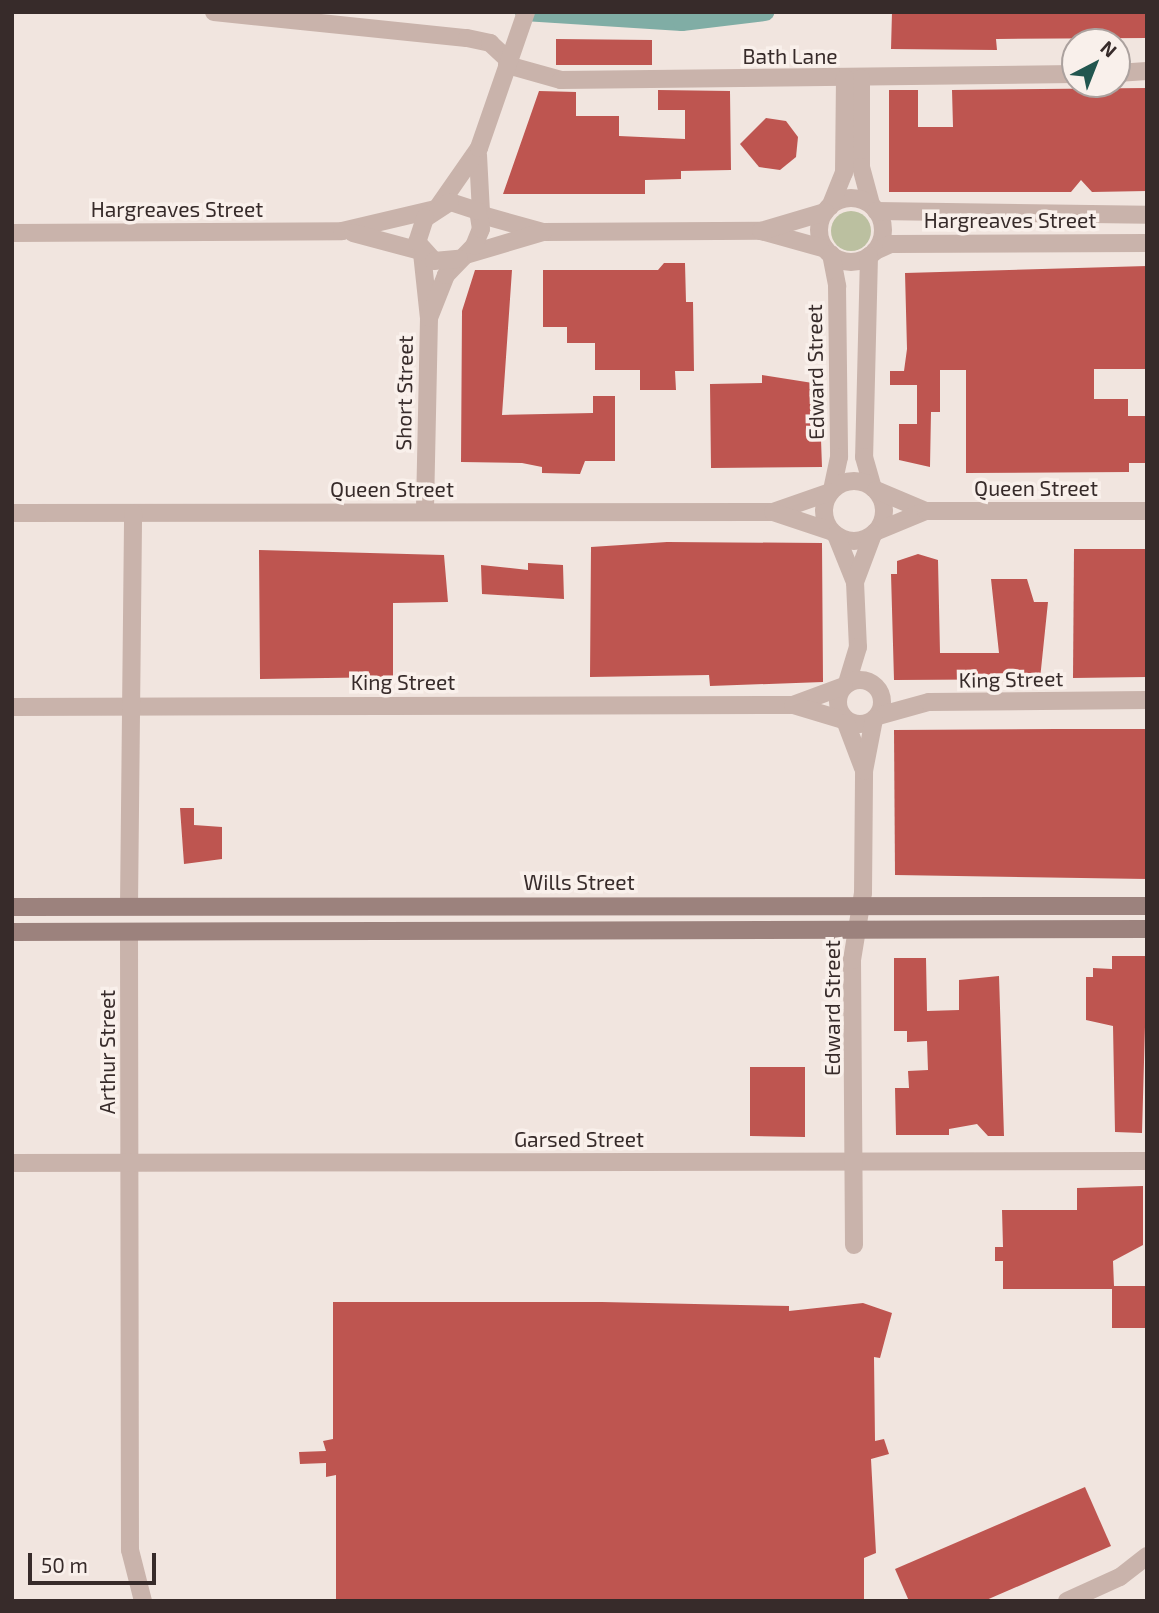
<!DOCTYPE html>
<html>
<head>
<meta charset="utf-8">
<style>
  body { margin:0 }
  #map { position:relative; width:1159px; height:1613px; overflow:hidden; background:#f1e5df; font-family:"Exo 2",sans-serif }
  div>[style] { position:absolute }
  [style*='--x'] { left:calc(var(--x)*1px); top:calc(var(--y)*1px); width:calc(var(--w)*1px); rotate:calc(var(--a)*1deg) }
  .green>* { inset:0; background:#bbc0a0 }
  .round { border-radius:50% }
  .canal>* { height:18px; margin:-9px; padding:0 9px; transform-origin:9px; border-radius:9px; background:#80ada5 }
  .building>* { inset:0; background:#be5550 }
  .minor>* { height:18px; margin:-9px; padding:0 9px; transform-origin:9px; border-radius:9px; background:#c9b3ab }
  .minor>.ring { margin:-9px; padding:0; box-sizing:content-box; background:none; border:18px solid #c9b3ab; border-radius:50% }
  .secondary>* { height:18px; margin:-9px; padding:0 9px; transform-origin:9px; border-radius:9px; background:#9c827d }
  span { translate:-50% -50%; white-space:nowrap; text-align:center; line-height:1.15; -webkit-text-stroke:7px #f9f0eb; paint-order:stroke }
  .street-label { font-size:21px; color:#372b2a }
  .frame { position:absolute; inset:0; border:14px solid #372b2a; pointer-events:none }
  .north { position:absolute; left:1061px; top:28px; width:70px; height:70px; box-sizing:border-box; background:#f9f0eb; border:2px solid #aba19e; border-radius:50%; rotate:42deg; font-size:19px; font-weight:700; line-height:28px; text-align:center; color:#372b2a }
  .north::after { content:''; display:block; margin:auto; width:24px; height:32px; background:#22564f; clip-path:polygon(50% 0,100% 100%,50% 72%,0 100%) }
  .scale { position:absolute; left:28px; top:1553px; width:128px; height:32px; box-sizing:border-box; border:4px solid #372b2a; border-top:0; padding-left:9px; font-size:21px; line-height:24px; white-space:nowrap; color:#372b2a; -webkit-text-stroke:5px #f9f0eb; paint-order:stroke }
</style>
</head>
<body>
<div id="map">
  <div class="green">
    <div class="round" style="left:831px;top:211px;width:40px;height:40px"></div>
  </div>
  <div class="canal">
    <div style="--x:524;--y:12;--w:158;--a:3.6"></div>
    <div style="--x:682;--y:22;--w:84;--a:-6.9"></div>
  </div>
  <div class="building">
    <div style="clip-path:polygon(892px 12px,1147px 12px,1147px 38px,996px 39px,997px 50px,891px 49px)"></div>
    <div style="clip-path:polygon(556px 39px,652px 40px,652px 65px,556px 65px)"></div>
    <div style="clip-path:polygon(1147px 88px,1147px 191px,1092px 192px,1081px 180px,1071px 192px,889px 192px,889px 90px,918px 90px,918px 127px,953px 127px,952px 90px)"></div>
    <div style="clip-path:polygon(658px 90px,730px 91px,731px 170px,681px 171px,681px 179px,645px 180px,645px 194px,503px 194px,539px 91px,576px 92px,576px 116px,619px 116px,619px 136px,685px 139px,685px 110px,658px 110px)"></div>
    <div style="clip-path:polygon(766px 118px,786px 121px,798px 137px,796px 157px,780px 170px,759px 167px,740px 144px)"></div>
    <div style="clip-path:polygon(664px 263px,685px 263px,686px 302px,693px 302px,694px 371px,675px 371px,676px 390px,640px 390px,640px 370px,595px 370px,595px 343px,567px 343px,567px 327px,543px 327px,543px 270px,658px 270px)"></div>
    <div style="clip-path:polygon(1147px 266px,1147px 369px,1094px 369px,1094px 399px,1128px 399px,1128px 416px,1147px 416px,1147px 463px,1129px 463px,1129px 472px,966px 473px,966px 370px,940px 370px,940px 412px,931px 412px,930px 467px,899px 460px,899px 424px,917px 424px,917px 385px,890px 385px,890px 371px,904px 371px,907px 349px,905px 273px)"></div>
    <div style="clip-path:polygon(475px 270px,512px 270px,502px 415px,593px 413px,593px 396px,615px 396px,615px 461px,585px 461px,580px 474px,542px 473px,542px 467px,522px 463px,461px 462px,462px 311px)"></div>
    <div style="clip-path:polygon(762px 375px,819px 384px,822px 467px,711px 468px,710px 384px,762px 383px)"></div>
    <div style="clip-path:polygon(667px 542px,822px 543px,823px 682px,710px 686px,709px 675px,590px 677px,591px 547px)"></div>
    <div style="clip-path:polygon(1074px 549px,1147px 549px,1147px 677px,1073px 678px)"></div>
    <div style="clip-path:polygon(259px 550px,444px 555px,448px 602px,393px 603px,393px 677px,260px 679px)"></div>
    <div style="clip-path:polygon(918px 554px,938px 560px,940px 653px,999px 653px,991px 579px,1027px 579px,1034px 602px,1048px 602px,1040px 679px,894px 680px,891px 574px,897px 574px,897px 561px)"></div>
    <div style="clip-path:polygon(528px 563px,563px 565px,564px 599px,482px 594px,481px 565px,528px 570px)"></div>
    <div style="clip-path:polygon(1056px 729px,1147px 729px,1147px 879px,895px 875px,894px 730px)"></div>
    <div style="clip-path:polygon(180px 808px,194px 808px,194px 825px,222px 827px,222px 859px,184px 864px)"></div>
    <div style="clip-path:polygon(1112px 956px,1147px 956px,1142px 1133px,1115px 1132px,1113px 1026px,1086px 1020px,1086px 977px,1093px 977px,1093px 968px,1112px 969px)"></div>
    <div style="clip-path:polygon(894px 958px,926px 958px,927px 1011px,959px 1010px,959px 980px,999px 976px,1004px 1136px,988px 1136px,977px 1124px,949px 1129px,949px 1135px,896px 1135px,895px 1088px,909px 1088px,908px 1071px,928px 1070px,927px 1041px,907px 1042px,907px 1031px,894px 1031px)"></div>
    <div style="clip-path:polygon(750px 1067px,805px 1067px,805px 1137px,750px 1136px)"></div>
    <div style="clip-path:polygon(1143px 1186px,1143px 1245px,1113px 1261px,1114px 1286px,1147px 1286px,1147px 1328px,1112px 1328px,1112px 1289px,1003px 1289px,1003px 1261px,995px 1261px,995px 1247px,1003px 1247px,1002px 1210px,1077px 1210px,1077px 1188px)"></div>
    <div style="clip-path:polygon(333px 1302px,602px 1302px,789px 1306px,789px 1311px,863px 1303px,892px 1313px,880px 1358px,874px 1357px,875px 1441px,884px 1439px,889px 1454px,871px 1459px,876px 1553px,864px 1558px,864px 1601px,336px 1601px,336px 1475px,326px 1477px,326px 1463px,300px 1464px,299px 1452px,326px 1451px,323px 1441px,333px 1439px)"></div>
    <div style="clip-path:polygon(1085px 1487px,1111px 1546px,984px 1601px,909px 1601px,895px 1569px)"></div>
  </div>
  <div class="minor">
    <div style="--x:214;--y:12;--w:254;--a:5.9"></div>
    <div style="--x:467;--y:38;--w:24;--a:12"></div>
    <div style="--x:490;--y:43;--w:26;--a:43"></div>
    <div style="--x:507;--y:65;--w:56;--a:15.5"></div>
    <div style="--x:561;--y:80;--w:514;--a:-0.67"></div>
    <div style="--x:1117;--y:73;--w:30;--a:-4"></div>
    <div style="--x:861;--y:78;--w:89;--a:90"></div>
    <div style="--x:861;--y:167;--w:39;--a:75"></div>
    <div style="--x:478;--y:155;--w:58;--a:87"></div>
    <div class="ring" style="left:819px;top:198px;width:46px;height:46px"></div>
    <div style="--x:438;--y:207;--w:72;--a:-55.2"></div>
    <div style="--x:479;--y:148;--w:144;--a:-70.9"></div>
    <div style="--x:830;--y:207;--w:37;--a:-68"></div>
    <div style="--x:844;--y:173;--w:95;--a:-89.4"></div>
    <div style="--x:876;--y:211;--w:271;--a:0.8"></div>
    <div style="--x:482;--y:215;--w:63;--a:15.6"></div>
    <div style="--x:543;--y:232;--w:218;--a:-0.3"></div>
    <div style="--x:761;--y:231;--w:67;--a:15.5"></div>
    <div style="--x:761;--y:231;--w:67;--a:-16.5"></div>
    <div style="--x:12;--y:233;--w:330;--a:-0.3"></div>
    <div style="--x:342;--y:231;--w:96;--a:-13.3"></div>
    <div style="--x:353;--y:233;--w:69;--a:15"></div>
    <div style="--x:875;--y:251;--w:17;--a:-24"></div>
    <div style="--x:891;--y:244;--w:256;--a:-0.2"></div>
    <div style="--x:422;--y:253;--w:65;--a:83.9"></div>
    <div style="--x:429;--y:318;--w:193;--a:91.2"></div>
    <div style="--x:831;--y:254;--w:33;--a:79"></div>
    <div style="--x:837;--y:286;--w:171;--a:89.3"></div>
    <div style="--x:839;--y:457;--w:33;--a:102"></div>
    <div style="--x:466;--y:255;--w:80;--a:-16.6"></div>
    <div style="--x:869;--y:256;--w:201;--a:91.4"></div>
    <div style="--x:864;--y:457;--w:32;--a:74"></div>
    <div style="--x:429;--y:318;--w:46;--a:-68.4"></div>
    <div style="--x:446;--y:275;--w:40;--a:-46"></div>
    <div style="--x:474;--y:246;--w:18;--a:-68"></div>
    <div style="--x:481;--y:229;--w:18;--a:-99"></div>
    <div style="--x:478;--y:211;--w:29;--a:-162"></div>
    <div style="--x:450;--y:202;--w:30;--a:147"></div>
    <div style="--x:425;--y:218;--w:25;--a:108"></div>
    <div style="--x:417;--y:242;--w:25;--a:48"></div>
    <div style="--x:434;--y:261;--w:25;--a:-5"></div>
    <div class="ring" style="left:824px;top:481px;width:42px;height:42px"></div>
    <div style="--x:876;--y:490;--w:54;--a:22.8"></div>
    <div style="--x:773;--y:512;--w:60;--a:-19.3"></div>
    <div style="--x:12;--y:513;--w:761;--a:-0.08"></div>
    <div style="--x:773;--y:512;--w:60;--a:18.4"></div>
    <div style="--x:875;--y:532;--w:55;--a:-22.4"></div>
    <div style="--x:926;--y:511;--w:221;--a:0"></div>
    <div style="--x:836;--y:535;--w:51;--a:68"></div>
    <div style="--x:855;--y:582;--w:65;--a:87.4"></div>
    <div style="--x:858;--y:647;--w:39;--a:107"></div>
    <div style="--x:855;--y:582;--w:51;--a:-69.4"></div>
    <div class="ring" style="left:838px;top:680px;width:26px;height:26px"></div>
    <div style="--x:793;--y:705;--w:54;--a:-20.4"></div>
    <div style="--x:12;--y:707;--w:781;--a:-0.15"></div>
    <div style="--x:793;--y:705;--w:52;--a:16.7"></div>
    <div style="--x:878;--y:716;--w:53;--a:-15.4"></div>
    <div style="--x:929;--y:702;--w:218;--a:-0.5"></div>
    <div style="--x:846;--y:723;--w:48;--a:69.3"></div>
    <div style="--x:129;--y:905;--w:392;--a:-89.4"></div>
    <div style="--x:129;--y:932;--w:618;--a:89.91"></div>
    <div style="--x:130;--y:1550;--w:53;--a:75.7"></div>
    <div style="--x:12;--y:1163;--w:1135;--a:-0.1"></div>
    <div style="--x:854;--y:1245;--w:285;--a:-90.4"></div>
    <div style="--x:852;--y:960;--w:68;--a:-80.7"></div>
    <div style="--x:863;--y:893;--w:122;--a:-89.5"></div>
    <div style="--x:864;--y:771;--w:53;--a:-79.1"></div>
    <div style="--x:1067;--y:1601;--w:58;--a:-24.4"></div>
    <div style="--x:1120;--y:1577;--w:34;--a:-38"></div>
  </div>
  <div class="secondary">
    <div style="--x:12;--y:907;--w:1135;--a:-0.05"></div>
    <div style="--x:12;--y:932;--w:1135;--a:-0.15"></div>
  </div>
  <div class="street-label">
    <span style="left:790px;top:56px">Bath Lane</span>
    <span style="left:177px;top:209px">Hargreaves Street</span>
    <span style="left:1010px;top:220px">Hargreaves Street</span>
    <span style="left:815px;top:372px;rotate:-91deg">Edward Street</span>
    <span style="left:404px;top:393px;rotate:-89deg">Short Street</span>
    <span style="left:1036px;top:488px">Queen Street</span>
    <span style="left:392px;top:489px">Queen Street</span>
    <span style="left:1011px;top:679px;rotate:-1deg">King Street</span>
    <span style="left:403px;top:682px">King Street</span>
    <span style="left:579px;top:882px">Wills Street</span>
    <span style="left:832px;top:1008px;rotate:-90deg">Edward Street</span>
    <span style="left:107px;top:1052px;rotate:-90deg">Arthur Street</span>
    <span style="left:579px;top:1139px">Garsed Street</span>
  </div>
  <div class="frame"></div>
  <div class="north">N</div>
  <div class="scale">50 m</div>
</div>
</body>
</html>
